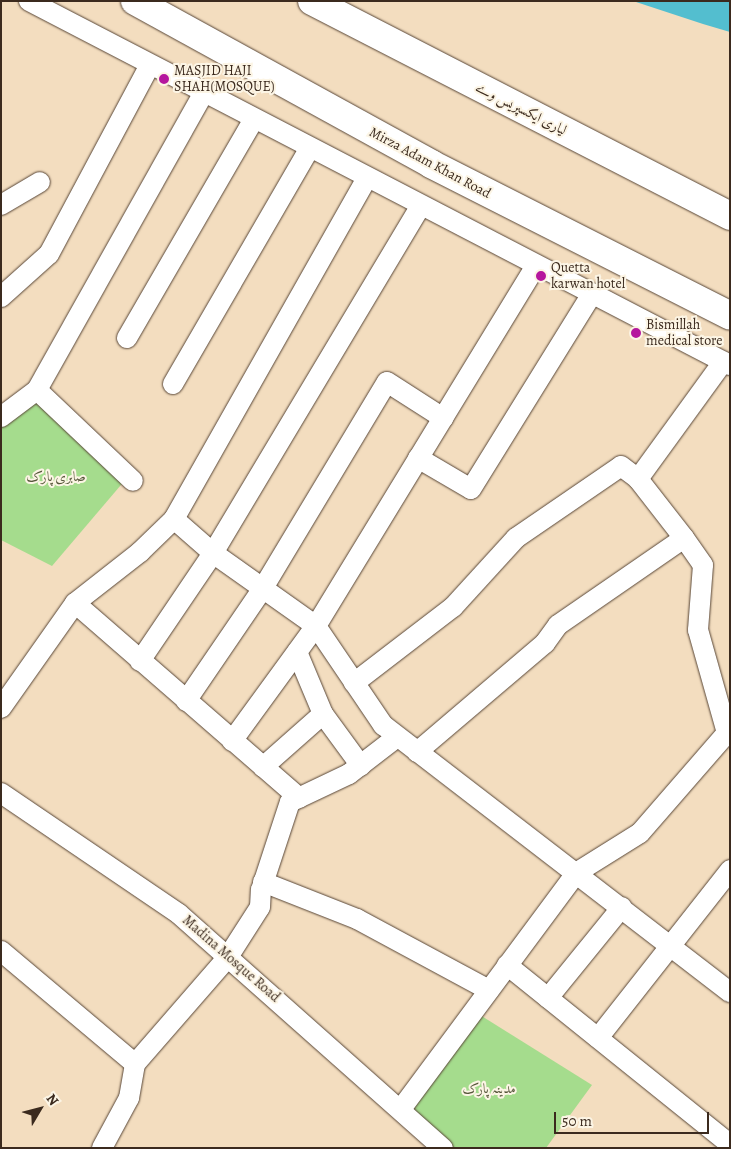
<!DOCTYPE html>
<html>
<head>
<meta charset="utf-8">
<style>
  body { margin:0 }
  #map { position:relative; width:731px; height:1149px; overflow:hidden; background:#f3ddbf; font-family:Alegreya,Amiri,serif }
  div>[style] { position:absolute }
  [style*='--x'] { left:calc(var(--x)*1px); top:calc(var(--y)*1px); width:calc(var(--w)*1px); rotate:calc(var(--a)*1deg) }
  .green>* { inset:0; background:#a5dc8d }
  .water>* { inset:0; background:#53becf }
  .roads { filter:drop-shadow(0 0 1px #574536) drop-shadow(0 0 1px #574536) }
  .minor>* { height:20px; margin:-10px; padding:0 10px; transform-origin:10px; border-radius:10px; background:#fff }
  .secondary>* { height:28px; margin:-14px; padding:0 14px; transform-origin:14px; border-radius:14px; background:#fff }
  .motorway>* { height:28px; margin:-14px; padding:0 14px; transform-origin:14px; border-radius:14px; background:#fff }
  .dots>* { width:14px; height:14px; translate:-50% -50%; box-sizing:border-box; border:2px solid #fcf5e5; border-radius:50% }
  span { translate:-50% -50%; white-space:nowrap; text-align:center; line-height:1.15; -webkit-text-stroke:4px #fcf5e5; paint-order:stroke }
  .poi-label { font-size:14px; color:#3b2a1e }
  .left { translate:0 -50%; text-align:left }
  .street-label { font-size:14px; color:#3b2a1e }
  .park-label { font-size:14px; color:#56563a }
  .frame { position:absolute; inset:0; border:2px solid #3b2a1e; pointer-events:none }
  .north { position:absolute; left:15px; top:1084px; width:50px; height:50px; -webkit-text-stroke:4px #fcf5e5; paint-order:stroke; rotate:53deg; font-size:14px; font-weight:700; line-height:20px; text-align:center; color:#3b2a1e }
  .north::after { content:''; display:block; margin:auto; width:18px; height:22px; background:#3b2a1e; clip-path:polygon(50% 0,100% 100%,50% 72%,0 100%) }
  .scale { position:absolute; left:554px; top:1112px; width:155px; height:22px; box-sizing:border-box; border:2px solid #3b2a1e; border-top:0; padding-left:6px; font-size:15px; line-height:18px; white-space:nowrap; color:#3b2a1e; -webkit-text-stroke:4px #fcf5e5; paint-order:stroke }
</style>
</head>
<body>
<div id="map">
  <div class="green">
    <div style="clip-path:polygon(35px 384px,132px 472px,52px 566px,1px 540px,1px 412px)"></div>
    <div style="clip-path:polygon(472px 1010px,592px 1085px,546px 1148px,443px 1148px,401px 1109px)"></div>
  </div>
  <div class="water">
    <div style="clip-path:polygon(633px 1px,730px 1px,730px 32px,703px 24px)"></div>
  </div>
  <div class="roads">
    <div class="minor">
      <div style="--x:29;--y:1;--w:790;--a:27.44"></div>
      <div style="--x:1;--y:205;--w:45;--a:-30.5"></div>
      <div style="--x:1;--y:297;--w:64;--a:-41.9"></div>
      <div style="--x:49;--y:254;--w:214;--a:-61.9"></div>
      <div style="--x:127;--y:338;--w:253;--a:-59.9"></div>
      <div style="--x:173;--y:384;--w:273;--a:-59.9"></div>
      <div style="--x:37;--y:390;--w:132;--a:43.5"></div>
      <div style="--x:1;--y:417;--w:45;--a:-36.9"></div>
      <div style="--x:37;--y:390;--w:341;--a:-60.7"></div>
      <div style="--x:418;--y:458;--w:61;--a:30.3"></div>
      <div style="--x:471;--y:489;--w:229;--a:-58.2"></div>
      <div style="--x:174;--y:519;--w:52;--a:41.1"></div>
      <div style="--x:213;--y:553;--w:126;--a:35.3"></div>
      <div style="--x:316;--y:626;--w:120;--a:55.9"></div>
      <div style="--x:383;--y:725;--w:438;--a:37.6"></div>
      <div style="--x:75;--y:603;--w:297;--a:41"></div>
      <div style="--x:297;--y:652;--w:67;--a:67.2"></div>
      <div style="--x:323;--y:714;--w:64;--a:53.8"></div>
      <div style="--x:140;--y:661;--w:130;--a:-55.9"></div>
      <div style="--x:213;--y:553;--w:405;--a:-59.1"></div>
      <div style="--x:354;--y:683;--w:125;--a:-37.5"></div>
      <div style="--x:453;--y:607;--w:93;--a:-47.6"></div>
      <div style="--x:516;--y:538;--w:127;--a:-34.4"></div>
      <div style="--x:621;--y:466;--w:21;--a:37"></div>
      <div style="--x:638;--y:479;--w:145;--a:-54"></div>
      <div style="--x:186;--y:701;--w:137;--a:-55.7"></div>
      <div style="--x:263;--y:588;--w:240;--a:-59"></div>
      <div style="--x:387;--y:382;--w:67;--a:32.7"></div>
      <div style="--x:1;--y:708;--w:128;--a:-54.8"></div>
      <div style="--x:75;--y:603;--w:83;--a:-38.1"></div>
      <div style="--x:140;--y:552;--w:47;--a:-44.1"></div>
      <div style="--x:174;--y:519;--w:392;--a:-60.5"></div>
      <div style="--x:232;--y:741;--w:142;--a:-53.9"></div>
      <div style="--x:316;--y:626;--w:423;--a:-58.6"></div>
      <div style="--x:417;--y:752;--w:168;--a:-40.4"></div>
      <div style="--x:545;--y:643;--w:22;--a:-54"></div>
      <div style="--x:558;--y:625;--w:153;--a:-34.6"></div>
      <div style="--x:684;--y:538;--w:75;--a:-127.9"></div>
      <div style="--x:263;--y:767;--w:80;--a:-41.5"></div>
      <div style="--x:1;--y:793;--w:215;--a:34.2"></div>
      <div style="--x:179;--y:914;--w:353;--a:41.6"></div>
      <div style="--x:263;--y:882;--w:101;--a:21.5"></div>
      <div style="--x:357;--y:919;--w:150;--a:28.3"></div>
      <div style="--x:1;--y:951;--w:175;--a:40.1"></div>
      <div style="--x:507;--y:965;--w:286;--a:38.8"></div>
      <div style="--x:548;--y:998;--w:117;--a:-50.9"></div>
      <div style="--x:598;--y:1038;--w:214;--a:-51.8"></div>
      <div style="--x:401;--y:1109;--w:294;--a:-53.4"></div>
      <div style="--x:576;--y:873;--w:75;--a:-32"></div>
      <div style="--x:640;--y:833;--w:133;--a:-49"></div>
      <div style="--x:727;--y:733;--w:107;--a:-105.7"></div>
      <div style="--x:698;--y:630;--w:65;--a:-85.6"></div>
      <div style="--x:703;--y:565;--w:33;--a:-125"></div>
      <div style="--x:102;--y:1148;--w:57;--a:-61.6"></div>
      <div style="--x:129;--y:1098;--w:35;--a:-80"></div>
      <div style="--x:135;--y:1064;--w:142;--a:-49"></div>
      <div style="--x:228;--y:957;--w:59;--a:-57.4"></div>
      <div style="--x:260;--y:907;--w:17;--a:-87"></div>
      <div style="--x:261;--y:890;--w:93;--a:-71.8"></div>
      <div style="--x:290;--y:802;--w:65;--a:-25.4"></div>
      <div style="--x:349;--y:774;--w:61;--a:-37.6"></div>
    </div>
    <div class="secondary">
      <div style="--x:135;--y:1;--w:338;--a:28.8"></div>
      <div style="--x:431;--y:164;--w:335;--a:26.9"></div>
    </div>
    <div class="motorway">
      <div style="--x:312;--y:1;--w:470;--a:27.2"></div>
    </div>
  </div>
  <div class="dots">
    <div style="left:164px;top:79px;background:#b5179e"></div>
    <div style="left:541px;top:276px;background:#b5179e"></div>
    <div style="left:636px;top:333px;background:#b5179e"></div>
  </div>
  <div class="poi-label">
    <span class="left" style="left:174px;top:79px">MASJID HAJI<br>SHAH(MOSQUE)</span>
    <span class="left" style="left:551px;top:276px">Quetta<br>karwan hotel</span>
    <span class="left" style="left:646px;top:333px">Bismillah<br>medical store</span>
  </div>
  <div class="street-label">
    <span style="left:521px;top:109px;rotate:27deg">لیاری ایکسپریس وے</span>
    <span style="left:430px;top:163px;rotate:28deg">Mirza Adam Khan Road</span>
    <span style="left:231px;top:959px;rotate:41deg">Madina Mosque Road</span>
  </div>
  <div class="park-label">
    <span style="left:56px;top:477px">صابری پارک</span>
    <span style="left:489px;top:1089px">مدینہ پارک</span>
  </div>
  <div class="frame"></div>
  <div class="north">N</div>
  <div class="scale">50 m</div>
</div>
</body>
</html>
